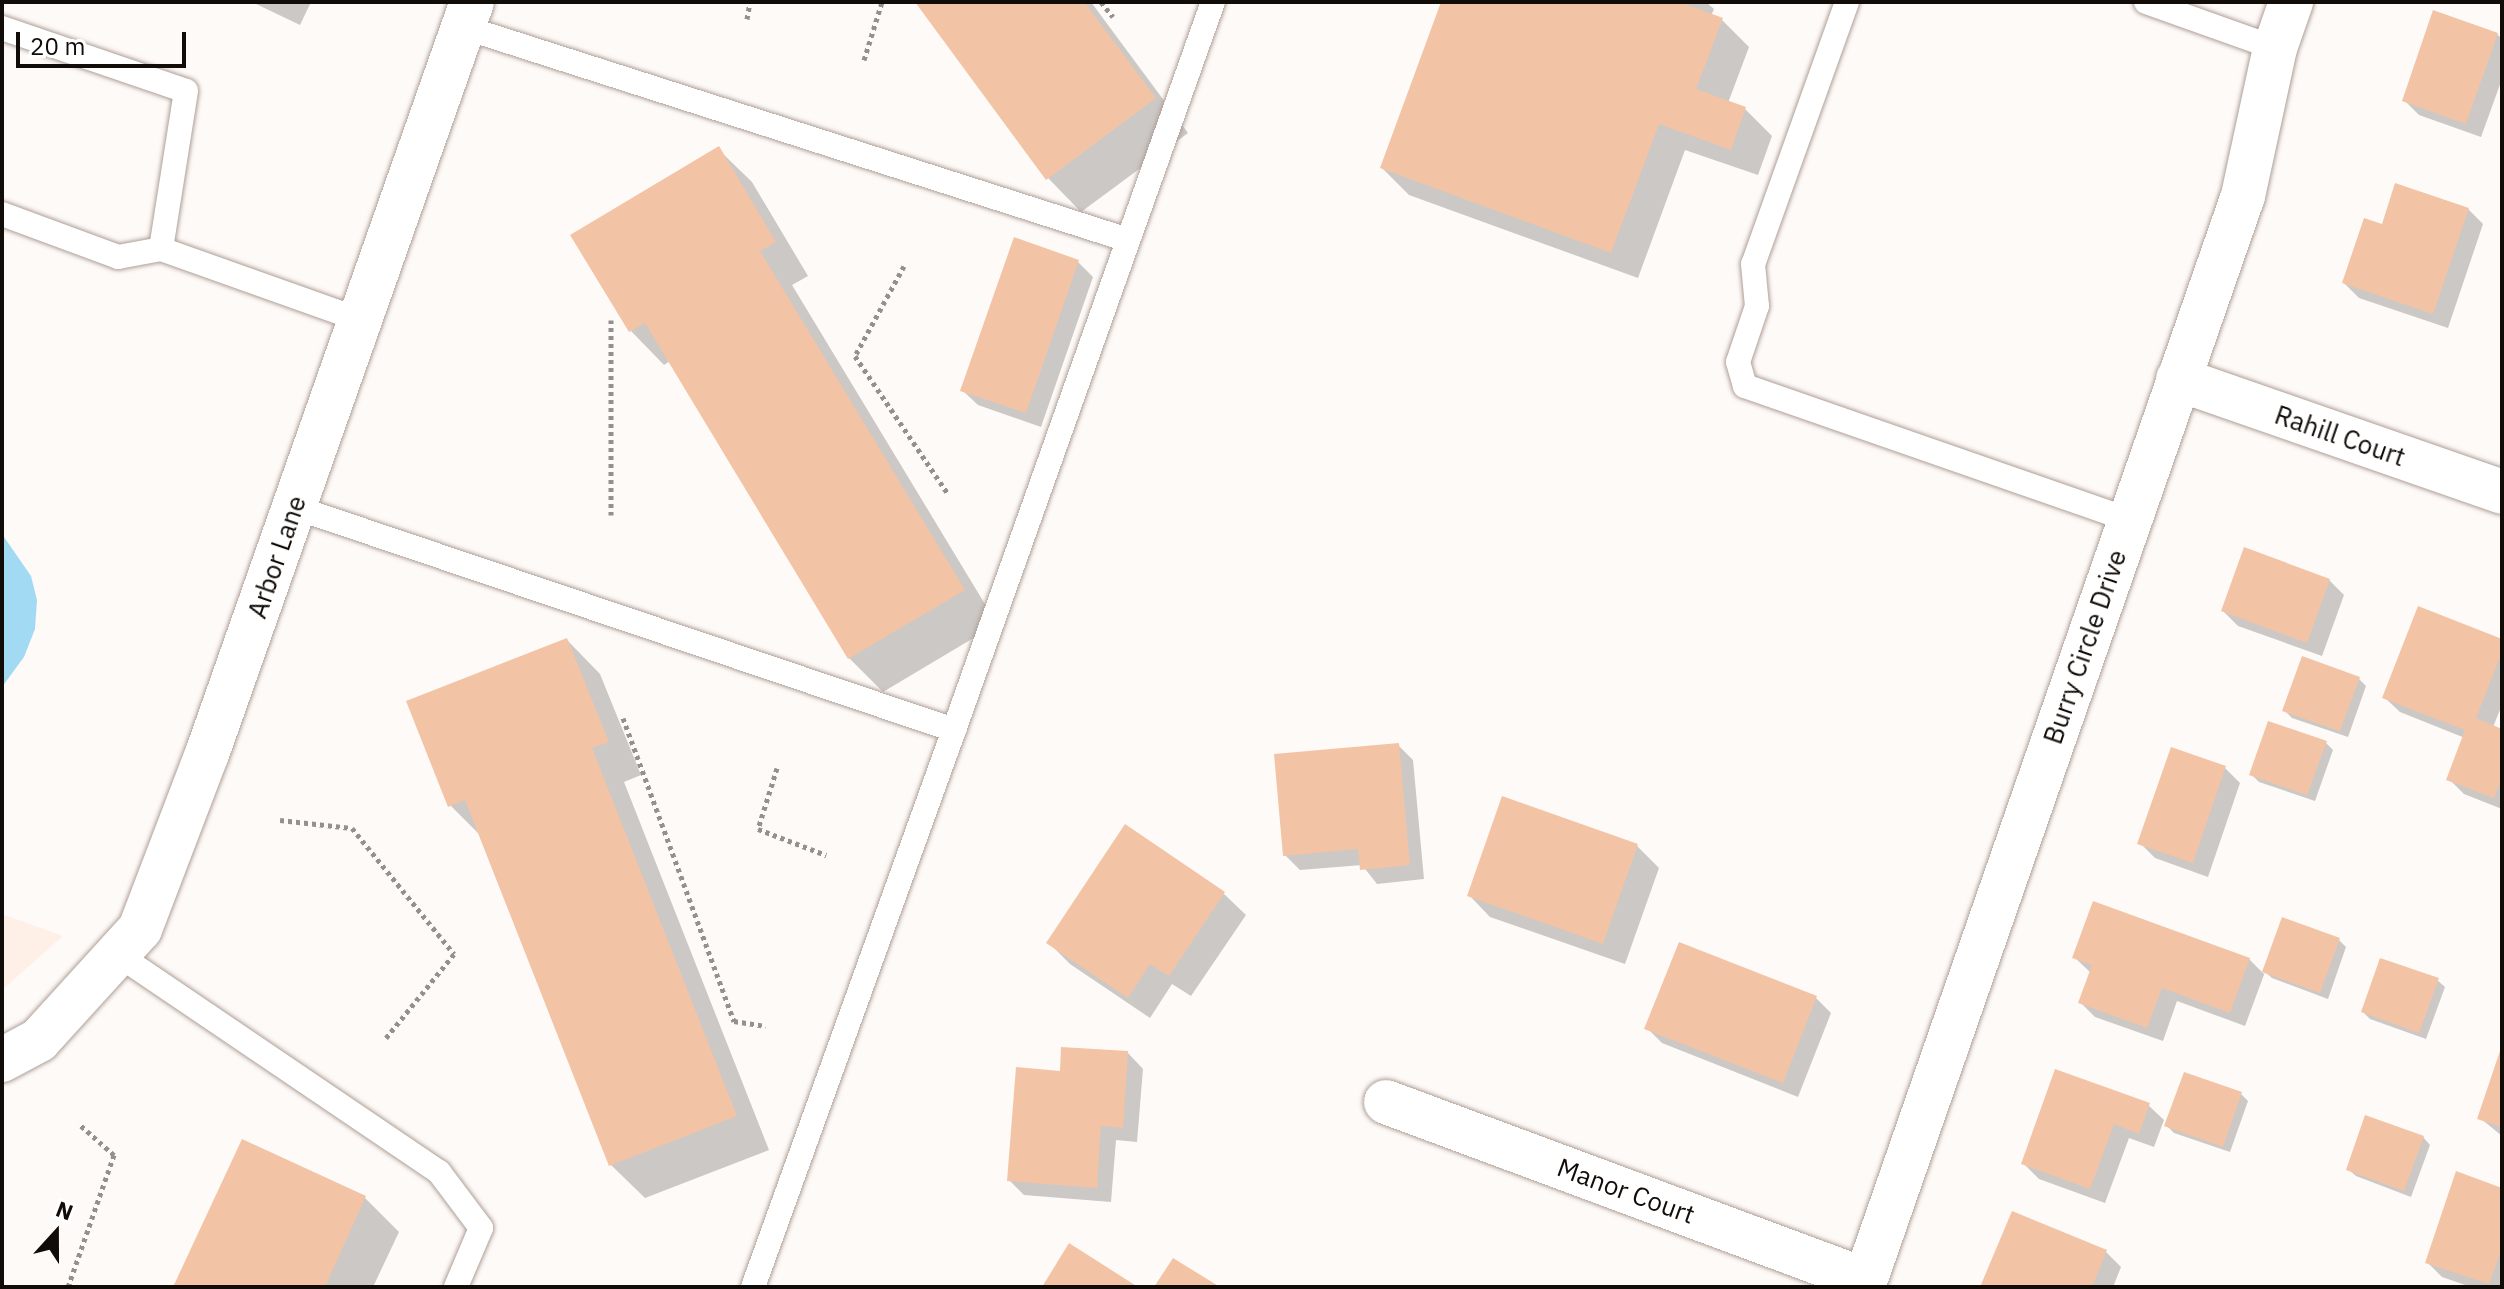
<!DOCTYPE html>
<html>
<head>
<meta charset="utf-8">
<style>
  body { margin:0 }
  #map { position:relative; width:2504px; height:1289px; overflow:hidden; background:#fefaf8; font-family:"IBM Plex Sans",sans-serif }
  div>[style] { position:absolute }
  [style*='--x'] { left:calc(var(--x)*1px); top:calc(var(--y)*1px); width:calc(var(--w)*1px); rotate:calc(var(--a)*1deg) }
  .built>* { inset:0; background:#fff0e7 }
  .water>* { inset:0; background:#a3daf3 }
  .shadow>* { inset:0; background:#0003 }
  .building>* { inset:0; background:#f2c4a5 }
  .path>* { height:5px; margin-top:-2.5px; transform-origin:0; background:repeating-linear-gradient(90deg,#95908d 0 4px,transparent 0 8px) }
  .roads { filter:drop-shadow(0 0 2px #ae9f95) drop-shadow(0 0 2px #ae9f95) }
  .lane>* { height:24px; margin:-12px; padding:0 12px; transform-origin:12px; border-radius:12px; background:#fff }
  .street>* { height:44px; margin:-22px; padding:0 22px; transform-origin:22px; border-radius:22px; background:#fff }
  span { translate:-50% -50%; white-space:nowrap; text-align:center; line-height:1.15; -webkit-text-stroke:6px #fff; paint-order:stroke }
  .street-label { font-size:26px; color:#120c09 }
  .frame { position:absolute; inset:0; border:4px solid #120c09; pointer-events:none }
  .north { position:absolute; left:16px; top:1193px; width:80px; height:80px; -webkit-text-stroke:6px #fff; paint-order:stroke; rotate:21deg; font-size:22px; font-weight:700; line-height:32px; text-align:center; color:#120c09 }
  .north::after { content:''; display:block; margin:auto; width:28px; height:36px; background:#120c09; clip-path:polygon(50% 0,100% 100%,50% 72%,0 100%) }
  .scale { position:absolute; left:16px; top:32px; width:170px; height:36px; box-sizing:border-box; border:4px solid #120c09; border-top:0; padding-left:10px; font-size:24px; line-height:28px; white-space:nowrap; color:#120c09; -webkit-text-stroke:6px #fff; paint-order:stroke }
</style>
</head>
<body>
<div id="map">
  <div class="built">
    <div style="clip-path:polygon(2px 914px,63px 936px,2px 990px)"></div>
  </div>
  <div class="water">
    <div style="clip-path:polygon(2px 534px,31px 576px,37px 600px,35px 629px,24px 657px,2px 687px)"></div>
  </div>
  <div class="shadow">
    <div style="clip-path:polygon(252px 2px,311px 2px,300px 25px)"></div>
    <div style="clip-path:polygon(917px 2px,1091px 2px,1188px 133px,1081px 212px,1048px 178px)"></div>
    <div style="clip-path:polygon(1443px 2px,1706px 2px,1714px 9px,1711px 16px,1722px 20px,1749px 47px,1728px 103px,1745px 109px,1772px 136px,1758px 175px,1685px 150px,1638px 278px,1409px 195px,1382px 168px)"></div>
    <div style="clip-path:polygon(2497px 34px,2502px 39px,2502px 79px,2481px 137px,2419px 115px,2404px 100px)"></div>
    <div style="clip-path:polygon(718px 149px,752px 182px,808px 276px,792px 285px,997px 624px,883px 692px,849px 658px,670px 361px,664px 365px,631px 331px)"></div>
    <div style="clip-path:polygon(2468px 209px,2483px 224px,2448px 328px,2359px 298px,2344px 283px,2384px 226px)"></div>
    <div style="clip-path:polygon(1078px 262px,1093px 277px,1041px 427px,978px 405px,962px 390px)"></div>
    <div style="clip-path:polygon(2329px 580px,2344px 595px,2322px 656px,2238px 626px,2223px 611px)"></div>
    <div style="clip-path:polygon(567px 640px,600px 674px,641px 775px,624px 782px,769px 1150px,645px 1198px,611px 1165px,482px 837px,450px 805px)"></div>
    <div style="clip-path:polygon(2502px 641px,2502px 705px,2493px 727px,2502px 731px,2502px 809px,2464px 794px,2449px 779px,2465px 738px,2400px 712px,2384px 697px)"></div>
    <div style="clip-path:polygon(2359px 679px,2366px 686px,2348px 737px,2292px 718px,2284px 710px)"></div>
    <div style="clip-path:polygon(2326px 743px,2333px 750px,2315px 801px,2259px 782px,2251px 774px)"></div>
    <div style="clip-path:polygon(1398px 745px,1413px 760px,1424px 879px,1377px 884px,1362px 865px,1300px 870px,1285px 855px)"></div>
    <div style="clip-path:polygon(2172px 750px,2225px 768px,2240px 783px,2208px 877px,2155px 858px,2140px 843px)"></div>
    <div style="clip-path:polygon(1126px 827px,1224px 894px,1246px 915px,1191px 996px,1172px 984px,1150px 1018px,1070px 964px,1048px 942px)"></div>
    <div style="clip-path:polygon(1637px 846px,1659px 868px,1625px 964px,1490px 917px,1469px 895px)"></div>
    <div style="clip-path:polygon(2283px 920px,2339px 940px,2346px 947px,2328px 999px,2272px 978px,2265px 972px,2245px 1026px,2177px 1001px,2163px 1041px,2095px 1017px,2080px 1002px,2091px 973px,2074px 957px,2249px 959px,2264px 974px)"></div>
    <div style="clip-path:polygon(2437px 980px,2445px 987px,2426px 1039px,2370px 1019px,2363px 1012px)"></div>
    <div style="clip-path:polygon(1816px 998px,1831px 1013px,1798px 1097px,1662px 1043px,1647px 1028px)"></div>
    <div style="clip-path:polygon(1128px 1053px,1143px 1069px,1137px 1142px,1116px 1140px,1111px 1202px,1024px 1195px,1009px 1180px,1061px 1073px)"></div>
    <div style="clip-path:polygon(2502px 1053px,2502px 1136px,2480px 1118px)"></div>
    <div style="clip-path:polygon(2241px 1094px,2248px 1101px,2230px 1152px,2174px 1133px,2167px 1126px)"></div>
    <div style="clip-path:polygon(2148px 1105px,2164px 1120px,2154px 1147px,2129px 1138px,2105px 1203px,2039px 1179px,2024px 1164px)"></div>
    <div style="clip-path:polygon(2423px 1137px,2430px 1145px,2411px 1197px,2356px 1176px,2348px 1169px)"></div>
    <div style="clip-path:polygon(243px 1142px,365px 1198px,399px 1232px,373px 1287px,175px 1287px)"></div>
    <div style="clip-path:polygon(2502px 1190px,2502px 1287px,2471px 1287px,2442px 1277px,2427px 1262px)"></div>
    <div style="clip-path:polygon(2106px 1252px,2121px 1267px,2113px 1287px,1983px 1287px)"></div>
  </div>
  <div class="building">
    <div style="clip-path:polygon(915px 2px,1084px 2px,1156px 98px,1046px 180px)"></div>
    <div style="clip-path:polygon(1441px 2px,1680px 2px,1723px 18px,1696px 89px,1746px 107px,1731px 150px,1659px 124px,1611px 253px,1380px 168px)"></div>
    <div style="clip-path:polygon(2433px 10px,2498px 33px,2466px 124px,2402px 101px)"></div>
    <div style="clip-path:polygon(719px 146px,776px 242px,760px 251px,965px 590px,848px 659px,645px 323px,629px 332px,570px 235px)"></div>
    <div style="clip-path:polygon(2395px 183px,2469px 208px,2433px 314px,2342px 283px,2364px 218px,2382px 224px)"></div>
    <div style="clip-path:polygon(1014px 237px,1079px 260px,1026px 413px,960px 391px)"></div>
    <div style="clip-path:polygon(2244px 547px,2330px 579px,2307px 643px,2221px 611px)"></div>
    <div style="clip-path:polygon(2418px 606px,2502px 639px,2502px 652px,2476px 718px,2502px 729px,2502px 778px,2494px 798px,2446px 780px,2465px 730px,2382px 698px)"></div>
    <div style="clip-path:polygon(567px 638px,609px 742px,592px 748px,737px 1116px,609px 1166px,465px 800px,448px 807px,406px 701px)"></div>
    <div style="clip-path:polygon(2302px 656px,2360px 677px,2340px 731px,2282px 711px)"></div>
    <div style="clip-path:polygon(2268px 721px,2327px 741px,2307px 795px,2249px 775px)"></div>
    <div style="clip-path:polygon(1399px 743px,1410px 865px,1360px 870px,1358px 849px,1283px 856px,1274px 754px)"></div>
    <div style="clip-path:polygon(2171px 747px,2226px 766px,2193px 863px,2137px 844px)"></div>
    <div style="clip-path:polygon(1502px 796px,1638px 844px,1603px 944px,1467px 896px)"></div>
    <div style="clip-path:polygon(1125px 824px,1225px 892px,1169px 976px,1150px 964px,1128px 998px,1046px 943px)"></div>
    <div style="clip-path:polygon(2093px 901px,2250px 958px,2230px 1013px,2162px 988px,2147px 1028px,2078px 1003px,2092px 965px,2072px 958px)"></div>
    <div style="clip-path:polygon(2282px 917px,2340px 938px,2320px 993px,2262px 972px)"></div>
    <div style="clip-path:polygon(1679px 942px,1817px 996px,1783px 1083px,1644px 1029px)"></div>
    <div style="clip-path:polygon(2380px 958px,2439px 978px,2419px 1033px,2361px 1012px)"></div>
    <div style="clip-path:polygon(1061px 1047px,1128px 1051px,1123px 1128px,1101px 1126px,1097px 1188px,1007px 1181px,1016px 1067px,1060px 1071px)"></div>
    <div style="clip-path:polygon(2501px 1048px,2502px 1049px,2502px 1127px,2477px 1119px)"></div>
    <div style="clip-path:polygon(2055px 1069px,2150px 1103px,2139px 1134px,2114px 1124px,2090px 1189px,2021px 1164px)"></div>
    <div style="clip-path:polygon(2184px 1072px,2242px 1092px,2223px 1147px,2164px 1126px)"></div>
    <div style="clip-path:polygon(2365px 1115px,2424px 1136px,2404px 1191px,2346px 1170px)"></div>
    <div style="clip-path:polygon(242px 1139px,366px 1196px,325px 1287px,173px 1287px)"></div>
    <div style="clip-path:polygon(2456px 1171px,2502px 1188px,2502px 1248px,2489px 1284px,2425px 1263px)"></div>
    <div style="clip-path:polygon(2012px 1211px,2107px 1250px,2092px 1287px,1980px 1287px)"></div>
    <div style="clip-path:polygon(1069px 1243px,1138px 1287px,1042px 1287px)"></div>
    <div style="clip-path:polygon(1173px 1258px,1220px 1287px,1154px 1287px)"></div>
  </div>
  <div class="path">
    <div style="--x:1101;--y:2;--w:19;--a:51"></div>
    <div style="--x:747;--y:19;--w:17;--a:-80"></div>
    <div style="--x:864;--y:60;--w:61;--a:-72.8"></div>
    <div style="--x:904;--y:266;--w:102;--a:118.6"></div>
    <div style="--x:855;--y:356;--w:166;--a:56"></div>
    <div style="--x:611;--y:515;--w:195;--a:-90"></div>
    <div style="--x:623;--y:718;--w:323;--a:69.9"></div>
    <div style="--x:734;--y:1021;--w:32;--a:9"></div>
    <div style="--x:777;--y:768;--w:64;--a:107.3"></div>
    <div style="--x:758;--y:829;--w:73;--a:20.9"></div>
    <div style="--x:280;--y:820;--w:72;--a:6.3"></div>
    <div style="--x:352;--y:828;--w:162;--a:51"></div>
    <div style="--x:454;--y:954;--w:108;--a:129"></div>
    <div style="--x:68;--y:1287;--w:140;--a:-70.8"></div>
    <div style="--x:114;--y:1155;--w:48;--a:-138.4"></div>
  </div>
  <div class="roads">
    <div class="lane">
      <div style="--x:1847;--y:2;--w:278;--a:109.7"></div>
      <div style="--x:1753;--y:264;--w:42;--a:84.6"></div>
      <div style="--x:1757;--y:306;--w:59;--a:108.7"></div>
      <div style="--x:1738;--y:362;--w:25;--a:74"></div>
      <div style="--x:1745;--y:386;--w:408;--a:19.2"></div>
      <div style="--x:2146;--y:2;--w:137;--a:19.6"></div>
      <div style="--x:463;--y:27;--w:698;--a:17.76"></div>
      <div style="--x:2;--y:28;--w:194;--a:18.9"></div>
      <div style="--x:186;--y:91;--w:160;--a:99"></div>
      <div style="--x:2;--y:214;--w:124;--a:20.3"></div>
      <div style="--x:118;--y:257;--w:44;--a:-10.5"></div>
      <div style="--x:161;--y:249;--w:211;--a:19.6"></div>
      <div style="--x:294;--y:507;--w:697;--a:18.67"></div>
      <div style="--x:954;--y:730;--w:592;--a:109.84"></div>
      <div style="--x:954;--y:730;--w:773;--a:-70.42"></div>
      <div style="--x:117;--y:954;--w:389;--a:34.1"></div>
      <div style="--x:439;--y:1172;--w:70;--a:53.1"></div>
      <div style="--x:481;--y:1228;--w:64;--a:113"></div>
    </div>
    <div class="street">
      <div style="--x:2178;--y:379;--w:343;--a:19.2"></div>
      <div style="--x:2;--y:1060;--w:42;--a:-28.4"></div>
      <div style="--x:39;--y:1040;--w:150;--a:-47.7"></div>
      <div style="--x:140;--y:929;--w:187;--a:-69.1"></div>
      <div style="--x:207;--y:754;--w:797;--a:-70.59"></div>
      <div style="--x:1386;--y:1102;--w:511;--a:20.39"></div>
      <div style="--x:1863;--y:1287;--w:1155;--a:-70.8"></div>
      <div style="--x:2243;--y:196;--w:151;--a:-77.8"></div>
      <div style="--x:2275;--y:48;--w:49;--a:-70.8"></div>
    </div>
  </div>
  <div class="street-label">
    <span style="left:2340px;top:436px;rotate:19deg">Rahill Court</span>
    <span style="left:277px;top:557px;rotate:-71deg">Arbor Lane</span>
    <span style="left:2085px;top:647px;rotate:-71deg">Burry Circle Drive</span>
    <span style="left:1626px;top:1191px;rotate:20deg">Manor Court</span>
  </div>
  <div class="frame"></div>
  <div class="north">N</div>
  <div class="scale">20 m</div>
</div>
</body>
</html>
